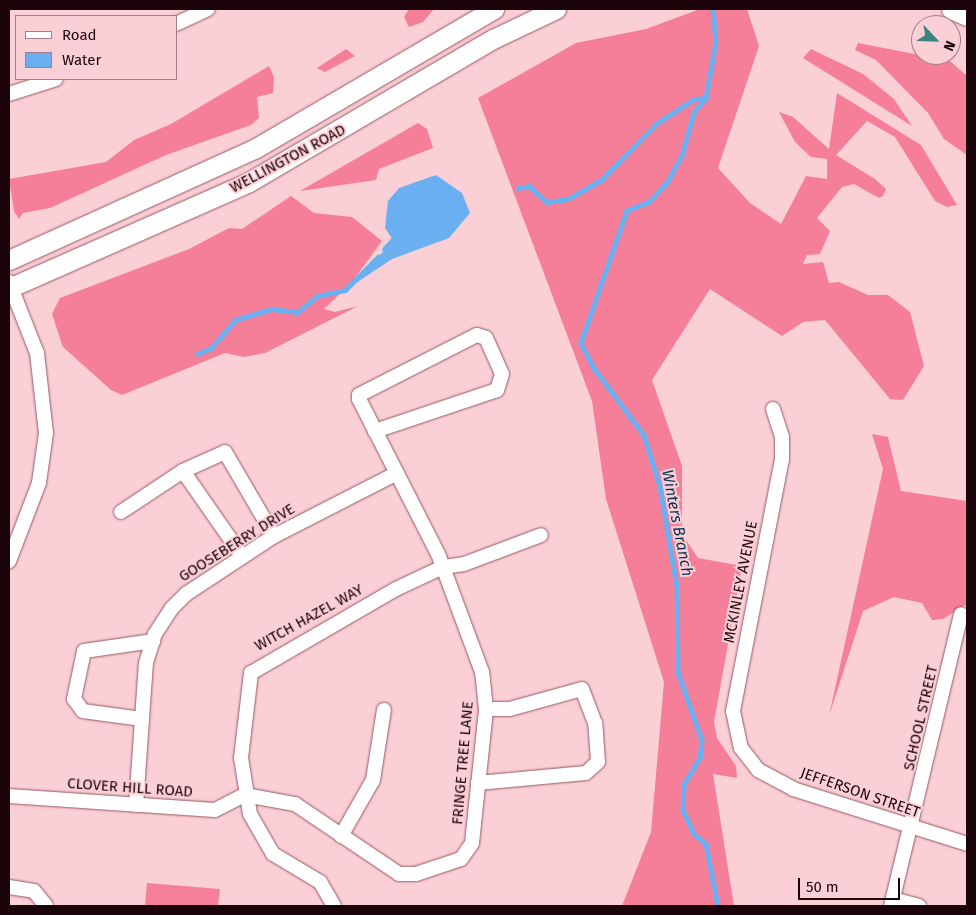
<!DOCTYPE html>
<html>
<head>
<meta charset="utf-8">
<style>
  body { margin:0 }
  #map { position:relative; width:976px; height:915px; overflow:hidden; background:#fbcfd6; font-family:"Fira Sans",sans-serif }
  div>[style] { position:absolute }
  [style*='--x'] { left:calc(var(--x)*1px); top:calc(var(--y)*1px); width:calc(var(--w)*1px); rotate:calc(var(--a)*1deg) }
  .green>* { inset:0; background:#f58099 }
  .forest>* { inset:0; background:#f57e98 }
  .water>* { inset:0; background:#6ab0f1 }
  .stream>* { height:4.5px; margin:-2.25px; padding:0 2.25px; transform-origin:2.25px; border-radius:2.25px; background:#6ab0f1 }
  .roads { filter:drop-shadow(0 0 1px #975764) drop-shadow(0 0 1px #975764) }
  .minor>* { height:14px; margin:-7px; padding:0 7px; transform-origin:7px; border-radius:7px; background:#fff }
  .secondary>* { height:19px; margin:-9.5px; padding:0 9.5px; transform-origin:9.5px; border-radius:9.5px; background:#fff }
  span { translate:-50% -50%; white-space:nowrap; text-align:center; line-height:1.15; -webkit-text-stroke:4px #fbcfd6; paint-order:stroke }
  .street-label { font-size:15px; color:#1c050a }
  .water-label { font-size:16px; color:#082f4f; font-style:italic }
  .frame { position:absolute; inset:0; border:10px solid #1c050a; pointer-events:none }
  .legend { position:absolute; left:15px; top:15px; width:162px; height:65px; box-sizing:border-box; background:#fbcfd6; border:1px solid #a27e84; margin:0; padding:6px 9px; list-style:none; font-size:15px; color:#1c050a }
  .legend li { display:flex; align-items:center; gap:10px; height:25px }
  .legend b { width:25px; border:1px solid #a27e84 }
  .north { position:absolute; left:911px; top:15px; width:50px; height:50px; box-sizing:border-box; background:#fbcfd6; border:1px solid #a27e84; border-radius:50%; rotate:114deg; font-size:14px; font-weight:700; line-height:20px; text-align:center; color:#1c050a }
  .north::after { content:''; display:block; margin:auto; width:18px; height:22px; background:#3c837d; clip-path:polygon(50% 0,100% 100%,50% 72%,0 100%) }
  .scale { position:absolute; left:798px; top:878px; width:102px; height:22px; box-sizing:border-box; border:2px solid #1c050a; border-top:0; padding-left:6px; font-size:15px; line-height:18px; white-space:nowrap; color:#1c050a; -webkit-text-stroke:4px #fbcfd6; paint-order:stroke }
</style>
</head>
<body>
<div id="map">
  <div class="green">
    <div style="clip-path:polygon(147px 883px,220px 889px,218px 906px,145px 906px)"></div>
  </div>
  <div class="forest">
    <div style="clip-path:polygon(409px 9px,434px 9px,423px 22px,409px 27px,404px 17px)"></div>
    <div style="clip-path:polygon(700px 9px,747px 9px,759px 46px,718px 168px,750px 203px,781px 224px,806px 176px,827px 179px,827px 159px,811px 157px,795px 142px,779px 112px,793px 117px,829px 149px,837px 93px,921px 145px,957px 205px,947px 207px,935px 201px,895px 137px,867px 121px,836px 155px,875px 179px,886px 189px,883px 196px,879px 198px,854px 184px,842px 187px,817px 218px,830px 231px,820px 254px,807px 255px,803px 264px,823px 262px,829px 283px,839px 282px,868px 295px,888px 295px,910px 312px,924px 366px,903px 400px,890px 399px,825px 320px,803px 322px,782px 336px,710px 289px,652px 380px,682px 466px,682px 534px,698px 558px,742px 566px,714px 722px,717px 738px,736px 766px,737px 778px,713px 774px,734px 906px,622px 906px,651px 832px,664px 682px,606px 499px,592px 401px,478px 98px,576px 43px,646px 29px)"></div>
    <div style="clip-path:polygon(858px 43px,950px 61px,967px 76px,967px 155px,944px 139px,928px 113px,876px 60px,855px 50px)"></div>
    <div style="clip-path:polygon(346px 49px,355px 56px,325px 72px,317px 68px)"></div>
    <div style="clip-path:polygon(811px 49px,863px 74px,894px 99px,912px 126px,803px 58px)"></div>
    <div style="clip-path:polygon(269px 66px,274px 77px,273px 93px,257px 97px,259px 118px,251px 125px,166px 155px,50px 208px,23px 213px,19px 219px,14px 211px,9px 179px,106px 162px,134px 140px,171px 124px)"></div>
    <div style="clip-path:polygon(418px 123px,427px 129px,433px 148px,379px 169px,376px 180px,300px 191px)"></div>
    <div style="clip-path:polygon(291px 196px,314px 213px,352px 217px,382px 241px,352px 282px,324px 309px,335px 312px,358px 306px,265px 353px,244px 357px,225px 353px,122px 395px,111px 390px,63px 347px,52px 314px,60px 298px,189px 249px,229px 228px,242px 229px)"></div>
    <div style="clip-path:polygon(872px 434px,888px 437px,901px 491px,967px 501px,967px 604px,943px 619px,932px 620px,922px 603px,894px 597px,863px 611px,829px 716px,883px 469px)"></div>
  </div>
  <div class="water">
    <div style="clip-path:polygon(436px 175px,462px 193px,470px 213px,449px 238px,392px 259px,356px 283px,393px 240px,385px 228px,388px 201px,399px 188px)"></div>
  </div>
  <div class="stream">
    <div style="--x:713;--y:9;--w:33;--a:85"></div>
    <div style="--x:716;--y:42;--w:57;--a:100.1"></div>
    <div style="--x:706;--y:98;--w:19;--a:129"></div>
    <div style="--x:694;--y:113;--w:45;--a:105.6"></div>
    <div style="--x:682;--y:156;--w:31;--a:119"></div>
    <div style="--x:667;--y:183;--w:26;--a:133"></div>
    <div style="--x:649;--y:202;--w:24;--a:158"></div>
    <div style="--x:627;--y:211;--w:140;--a:109.2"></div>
    <div style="--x:581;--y:343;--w:28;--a:63"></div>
    <div style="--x:594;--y:368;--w:84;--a:53.3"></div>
    <div style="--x:644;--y:435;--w:53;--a:72.6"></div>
    <div style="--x:660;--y:486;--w:101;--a:80.4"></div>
    <div style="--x:677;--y:586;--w:86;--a:89.3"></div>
    <div style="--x:678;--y:672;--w:72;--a:70.6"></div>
    <div style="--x:702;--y:740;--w:18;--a:96"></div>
    <div style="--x:700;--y:758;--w:31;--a:121"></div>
    <div style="--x:684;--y:785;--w:25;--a:92"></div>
    <div style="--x:683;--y:810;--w:26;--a:65"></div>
    <div style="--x:694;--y:834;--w:16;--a:40"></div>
    <div style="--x:706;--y:844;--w:63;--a:79"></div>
    <div style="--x:518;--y:188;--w:11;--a:-10"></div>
    <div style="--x:529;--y:186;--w:24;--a:42"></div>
    <div style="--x:547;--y:202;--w:21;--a:-8"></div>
    <div style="--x:568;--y:199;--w:38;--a:-30"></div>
    <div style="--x:601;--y:180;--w:78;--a:-45.5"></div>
    <div style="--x:656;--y:124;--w:45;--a:-33.3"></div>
    <div style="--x:694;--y:99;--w:12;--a:-5"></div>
    <div style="--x:384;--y:249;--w:18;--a:-47"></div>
    <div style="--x:197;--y:354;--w:15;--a:-23"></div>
    <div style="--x:211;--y:348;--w:37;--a:-49"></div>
    <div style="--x:235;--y:320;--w:39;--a:-17"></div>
    <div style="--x:272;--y:309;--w:26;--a:7"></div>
    <div style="--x:298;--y:312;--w:25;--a:-40"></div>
    <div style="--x:317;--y:296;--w:29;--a:-12"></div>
    <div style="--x:345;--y:290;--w:47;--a:-45"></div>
  </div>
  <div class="roads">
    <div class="minor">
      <div style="--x:176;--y:24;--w:35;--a:-25"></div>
      <div style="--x:9;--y:94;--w:49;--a:-17.7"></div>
      <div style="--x:9;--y:282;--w:76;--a:68.5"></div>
      <div style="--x:37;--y:353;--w:81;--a:83.6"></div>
      <div style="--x:46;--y:433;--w:50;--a:98"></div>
      <div style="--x:39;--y:483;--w:84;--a:111"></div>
      <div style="--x:773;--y:409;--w:29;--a:72"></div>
      <div style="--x:782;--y:437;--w:22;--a:90"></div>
      <div style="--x:782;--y:459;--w:257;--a:101"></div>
      <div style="--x:733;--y:711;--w:38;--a:78"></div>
      <div style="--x:741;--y:748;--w:28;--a:52"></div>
      <div style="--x:758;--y:770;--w:40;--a:28"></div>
      <div style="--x:793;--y:789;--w:182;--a:17.5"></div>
      <div style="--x:183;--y:471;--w:103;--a:55.2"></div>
      <div style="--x:121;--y:512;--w:74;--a:-33.5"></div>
      <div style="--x:183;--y:471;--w:46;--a:-24.3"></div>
      <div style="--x:225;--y:452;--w:97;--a:59.7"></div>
      <div style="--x:142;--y:719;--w:60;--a:-172.3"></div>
      <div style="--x:83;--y:711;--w:15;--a:-127"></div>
      <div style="--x:74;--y:699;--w:49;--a:-78.2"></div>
      <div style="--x:84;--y:651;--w:70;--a:-8.2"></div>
      <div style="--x:478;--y:783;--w:108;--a:-5.3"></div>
      <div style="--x:586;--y:773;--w:16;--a:-43"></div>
      <div style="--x:598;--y:762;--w:39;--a:-94"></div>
      <div style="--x:595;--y:723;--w:36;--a:-111"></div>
      <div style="--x:582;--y:689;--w:75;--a:164.5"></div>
      <div style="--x:510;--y:709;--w:24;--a:180"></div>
      <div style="--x:245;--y:795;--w:51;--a:10.2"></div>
      <div style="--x:295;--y:804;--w:125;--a:33.9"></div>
      <div style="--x:399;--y:874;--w:17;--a:0"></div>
      <div style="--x:416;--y:874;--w:47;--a:-18.4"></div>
      <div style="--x:461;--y:859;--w:19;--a:-55"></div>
      <div style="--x:472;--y:843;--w:135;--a:-84"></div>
      <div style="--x:486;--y:709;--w:37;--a:-96"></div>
      <div style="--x:482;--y:672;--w:126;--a:-110.4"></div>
      <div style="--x:438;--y:554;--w:174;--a:-117"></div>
      <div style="--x:359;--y:399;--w:4;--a:-90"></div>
      <div style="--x:359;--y:395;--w:132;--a:-27"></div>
      <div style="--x:477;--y:335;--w:9;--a:18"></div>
      <div style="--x:486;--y:338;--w:39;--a:66"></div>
      <div style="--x:502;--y:374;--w:17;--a:107"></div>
      <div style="--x:497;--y:390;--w:129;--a:161.4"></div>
      <div style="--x:9;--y:796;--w:206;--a:3.9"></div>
      <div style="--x:215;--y:810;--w:34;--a:-27"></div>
      <div style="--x:136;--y:805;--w:142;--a:-86"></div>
      <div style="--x:146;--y:663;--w:30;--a:-73"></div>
      <div style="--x:155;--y:634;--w:31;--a:-57"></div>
      <div style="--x:172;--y:608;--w:20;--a:-45"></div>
      <div style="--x:186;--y:594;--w:105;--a:-33.4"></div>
      <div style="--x:274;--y:536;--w:138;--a:-27.1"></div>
      <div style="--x:341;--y:836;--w:64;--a:-60.3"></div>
      <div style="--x:373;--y:780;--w:71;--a:-81.1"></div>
      <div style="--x:9;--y:887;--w:25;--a:9"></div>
      <div style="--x:34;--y:891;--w:19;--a:51"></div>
      <div style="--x:893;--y:899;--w:27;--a:15"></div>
      <div style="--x:334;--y:906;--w:28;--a:-120"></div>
      <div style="--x:320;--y:882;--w:55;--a:-149.2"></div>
      <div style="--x:273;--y:854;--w:46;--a:-119.9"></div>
      <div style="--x:250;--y:814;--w:57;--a:-99.1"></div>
      <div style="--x:241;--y:758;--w:86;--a:-83.3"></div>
      <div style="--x:251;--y:673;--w:168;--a:-30.1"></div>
      <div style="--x:396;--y:589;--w:52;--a:-25.1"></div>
      <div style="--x:443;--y:567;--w:21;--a:-8"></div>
      <div style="--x:464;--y:564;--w:82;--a:-20.6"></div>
      <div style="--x:891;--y:906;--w:300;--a:-76.5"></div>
    </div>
    <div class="secondary">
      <div style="--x:951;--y:9;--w:17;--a:24"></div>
      <div style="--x:9;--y:260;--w:271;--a:-24.4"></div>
      <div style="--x:256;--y:148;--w:276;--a:-30.3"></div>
      <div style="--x:9;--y:288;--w:262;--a:-23.8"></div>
      <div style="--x:249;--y:182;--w:283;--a:-30.4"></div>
      <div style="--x:493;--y:39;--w:70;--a:-25.5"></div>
    </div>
  </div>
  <div class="street-label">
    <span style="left:288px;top:159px;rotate:-28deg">WELLINGTON ROAD</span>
    <span style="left:237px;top:543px;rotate:-32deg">GOOSEBERRY DRIVE</span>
    <span style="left:741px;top:582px;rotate:-79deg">MCKINLEY AVENUE</span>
    <span style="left:309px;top:618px;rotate:-29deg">WITCH HAZEL WAY</span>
    <span style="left:921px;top:718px;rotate:-77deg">SCHOOL STREET</span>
    <span style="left:463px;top:763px;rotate:-85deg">FRINGE TREE LANE</span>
    <span style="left:130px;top:788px;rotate:4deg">CLOVER HILL ROAD</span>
    <span style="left:860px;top:793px;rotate:19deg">JEFFERSON STREET</span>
  </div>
  <div class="water-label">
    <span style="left:677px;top:523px;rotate:79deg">Winters Branch</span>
  </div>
  <div class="frame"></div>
  <ul class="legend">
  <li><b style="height:6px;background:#fff"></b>Road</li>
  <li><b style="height:14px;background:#6ab0f1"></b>Water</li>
  </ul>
  <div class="north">N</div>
  <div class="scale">50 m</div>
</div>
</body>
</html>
